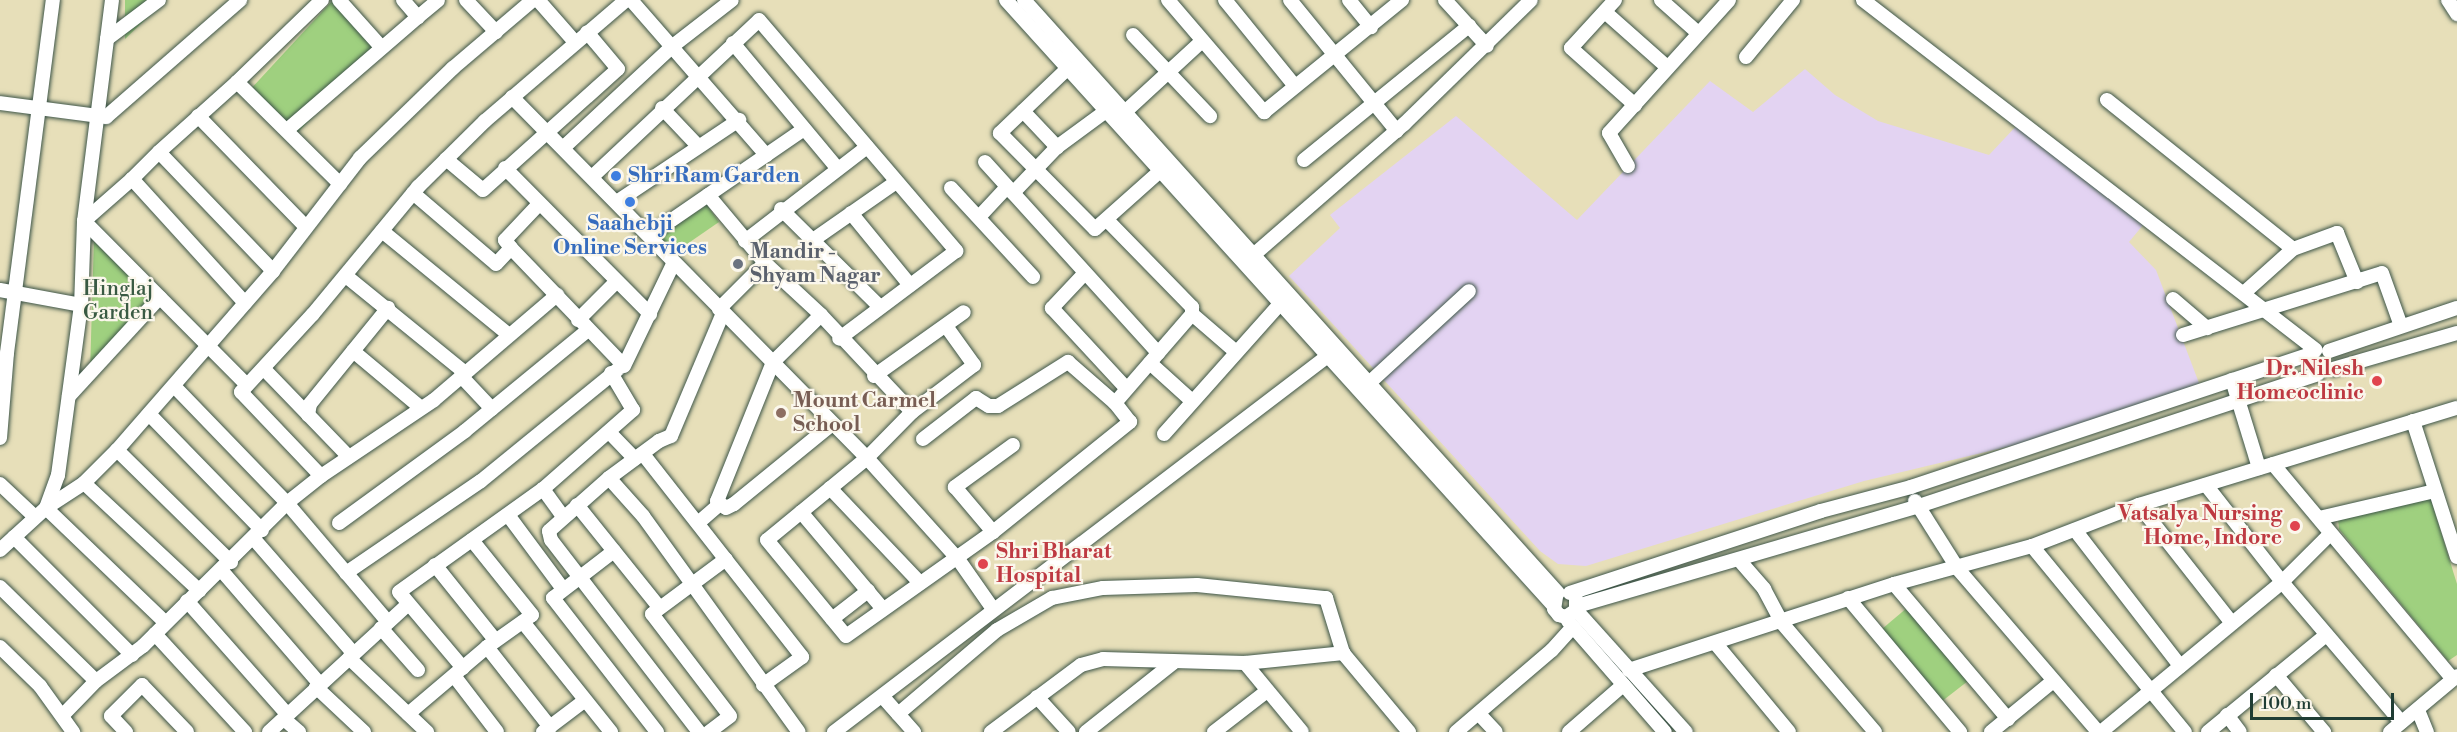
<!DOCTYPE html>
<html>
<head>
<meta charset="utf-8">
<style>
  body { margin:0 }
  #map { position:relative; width:2457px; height:732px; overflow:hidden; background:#e7dfb9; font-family:"Libre Bodoni",serif }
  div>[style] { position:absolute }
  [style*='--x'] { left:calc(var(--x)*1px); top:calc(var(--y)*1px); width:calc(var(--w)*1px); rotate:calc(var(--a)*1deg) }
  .built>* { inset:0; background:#e3d3f2 }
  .green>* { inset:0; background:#9fd07f }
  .roads { filter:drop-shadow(0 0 2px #3d5548) drop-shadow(0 0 2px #3d5548) }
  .minor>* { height:14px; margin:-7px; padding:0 7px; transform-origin:7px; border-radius:7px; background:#fff }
  .dots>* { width:16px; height:16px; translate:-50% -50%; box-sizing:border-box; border:3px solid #fbf7ec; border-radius:50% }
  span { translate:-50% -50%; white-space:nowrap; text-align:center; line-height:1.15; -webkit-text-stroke:4.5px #fbf7ec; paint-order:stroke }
  .shop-label { font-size:21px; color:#366cbe; font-weight:700 }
  .left { translate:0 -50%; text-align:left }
  .worship-label { font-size:21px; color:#5b616d; font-weight:700 }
  .park-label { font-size:21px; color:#395a43 }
  .health-label { font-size:21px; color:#be3a42; font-weight:700 }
  .right { translate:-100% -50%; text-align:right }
  .education-label { font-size:21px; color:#785e54; font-weight:700 }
  .scale { position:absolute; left:2250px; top:693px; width:144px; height:27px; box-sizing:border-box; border:3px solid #1f3d34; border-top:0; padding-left:8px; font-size:18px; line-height:21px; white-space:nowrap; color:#1f3d34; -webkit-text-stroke:4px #fbf7ec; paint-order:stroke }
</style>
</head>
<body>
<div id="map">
  <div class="built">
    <div style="clip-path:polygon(1805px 69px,1835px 95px,1878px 121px,1989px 155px,2020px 122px,2148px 219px,2129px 242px,2156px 270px,2199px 383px,2184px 392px,2036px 440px,1864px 481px,1586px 566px,1558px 564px,1540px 551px,1289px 276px,1340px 228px,1330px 215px,1456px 116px,1577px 220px,1710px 81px,1753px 112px)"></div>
  </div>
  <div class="green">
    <div style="clip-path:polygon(125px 0,166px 0,125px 39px)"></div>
    <div style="clip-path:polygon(333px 0,381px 48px,294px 136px,248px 92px)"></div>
    <div style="clip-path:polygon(707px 205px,719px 222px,674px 253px,660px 236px)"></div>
    <div style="clip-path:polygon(94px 238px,155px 301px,90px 373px)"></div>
    <div style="clip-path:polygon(2426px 498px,2431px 500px,2457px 584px,2457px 655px,2448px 661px,2339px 529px,2338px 518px)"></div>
    <div style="clip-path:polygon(1908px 607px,1968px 681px,1941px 702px,1882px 629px)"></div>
  </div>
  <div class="roads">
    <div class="minor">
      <div style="--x:112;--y:0;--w:223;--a:97.2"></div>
      <div style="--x:84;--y:221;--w:84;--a:92"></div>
      <div style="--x:81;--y:305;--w:172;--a:97.7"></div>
      <div style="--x:58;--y:475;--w:35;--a:110"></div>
      <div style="--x:46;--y:508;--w:165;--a:43.8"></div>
      <div style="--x:339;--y:0;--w:64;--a:48.1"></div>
      <div style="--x:403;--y:0;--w:23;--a:49"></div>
      <div style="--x:418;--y:17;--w:26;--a:-40"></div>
      <div style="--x:466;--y:0;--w:44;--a:46.8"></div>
      <div style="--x:538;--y:0;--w:56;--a:48.6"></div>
      <div style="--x:631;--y:0;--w:206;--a:48.9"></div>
      <div style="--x:1006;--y:0;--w:816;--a:47.88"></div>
      <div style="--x:1024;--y:0;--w:798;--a:48"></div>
      <div style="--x:1168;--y:0;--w:148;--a:49.4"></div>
      <div style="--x:1264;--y:112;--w:178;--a:-39.1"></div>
      <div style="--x:1225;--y:0;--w:111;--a:50.9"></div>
      <div style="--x:1290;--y:0;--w:169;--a:50.8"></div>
      <div style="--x:1349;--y:0;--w:35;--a:51"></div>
      <div style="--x:1445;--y:0;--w:62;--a:47.6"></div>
      <div style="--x:1615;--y:0;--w:65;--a:132.5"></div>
      <div style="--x:1571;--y:48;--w:86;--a:41.7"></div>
      <div style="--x:1661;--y:0;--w:50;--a:41.7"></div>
      <div style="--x:1863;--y:0;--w:572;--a:37.69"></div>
      <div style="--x:2448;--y:0;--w:17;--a:57"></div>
      <div style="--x:1605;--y:12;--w:81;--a:41.5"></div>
      <div style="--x:1133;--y:35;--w:112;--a:46.5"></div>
      <div style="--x:107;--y:39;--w:65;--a:-36.9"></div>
      <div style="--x:733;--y:43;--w:163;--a:50.2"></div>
      <div style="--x:1746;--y:57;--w:74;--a:-50.5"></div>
      <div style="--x:1067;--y:69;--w:93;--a:136.3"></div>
      <div style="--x:1000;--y:133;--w:135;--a:45.3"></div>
      <div style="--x:1095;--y:229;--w:87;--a:-41.7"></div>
      <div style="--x:237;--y:82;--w:118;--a:-44"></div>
      <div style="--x:512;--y:97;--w:506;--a:45.48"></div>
      <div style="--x:867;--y:458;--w:136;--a:48"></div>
      <div style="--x:958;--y:559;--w:61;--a:55"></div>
      <div style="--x:2107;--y:100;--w:238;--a:38.7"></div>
      <div style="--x:0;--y:103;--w:107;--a:7.5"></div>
      <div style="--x:106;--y:117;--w:178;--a:-41.1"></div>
      <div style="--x:662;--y:108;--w:52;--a:46.5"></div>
      <div style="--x:1023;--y:111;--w:50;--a:46.6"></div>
      <div style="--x:1126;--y:111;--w:102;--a:-42.6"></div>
      <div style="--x:198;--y:116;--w:155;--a:45.8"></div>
      <div style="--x:287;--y:130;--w:173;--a:-40.8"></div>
      <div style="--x:563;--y:148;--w:151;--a:-42.9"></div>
      <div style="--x:674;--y:45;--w:73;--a:-37.8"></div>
      <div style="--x:159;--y:152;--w:105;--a:-41.9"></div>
      <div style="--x:237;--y:82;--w:145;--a:44.7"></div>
      <div style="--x:446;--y:159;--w:48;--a:40"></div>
      <div style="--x:483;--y:190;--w:181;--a:-41.9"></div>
      <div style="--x:618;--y:69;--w:48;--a:-130"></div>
      <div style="--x:1304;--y:160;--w:213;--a:-39.1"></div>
      <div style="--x:985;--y:162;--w:258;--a:47.8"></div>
      <div style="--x:1628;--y:166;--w:38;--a:-120"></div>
      <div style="--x:1609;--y:133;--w:179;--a:-47.9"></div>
      <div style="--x:505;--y:168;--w:206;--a:45.2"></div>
      <div style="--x:592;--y:177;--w:229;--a:-43.2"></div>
      <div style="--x:759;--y:20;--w:304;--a:49.5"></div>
      <div style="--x:956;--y:251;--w:146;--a:143.1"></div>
      <div style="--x:132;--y:179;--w:38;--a:-45"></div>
      <div style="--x:159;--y:152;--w:165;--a:46.2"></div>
      <div style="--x:951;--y:188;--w:121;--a:47.3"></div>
      <div style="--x:413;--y:193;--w:109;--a:40.5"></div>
      <div style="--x:496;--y:264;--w:22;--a:-47"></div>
      <div style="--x:511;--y:248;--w:163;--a:46.2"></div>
      <div style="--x:624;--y:366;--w:115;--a:-64.3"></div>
      <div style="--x:1013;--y:193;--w:64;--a:-46.3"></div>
      <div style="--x:1057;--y:147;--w:61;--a:-36.3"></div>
      <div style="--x:708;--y:195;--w:89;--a:50"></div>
      <div style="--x:765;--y:263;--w:76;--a:42.9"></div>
      <div style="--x:821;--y:315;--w:133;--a:46.8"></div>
      <div style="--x:618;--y:201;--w:146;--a:-33.8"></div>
      <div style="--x:781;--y:209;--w:139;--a:44.7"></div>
      <div style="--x:851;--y:213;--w:93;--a:50.7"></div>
      <div style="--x:979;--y:217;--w:41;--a:-47"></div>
      <div style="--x:1107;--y:220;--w:122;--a:45.7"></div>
      <div style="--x:1192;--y:307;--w:7;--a:90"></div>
      <div style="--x:1192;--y:314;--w:58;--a:40.8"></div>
      <div style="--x:382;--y:231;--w:164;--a:39.3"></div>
      <div style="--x:650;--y:235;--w:187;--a:-34.5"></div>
      <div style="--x:813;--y:240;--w:101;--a:-34.9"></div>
      <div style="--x:745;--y:241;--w:154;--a:-37.6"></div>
      <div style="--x:511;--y:248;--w:10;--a:-127"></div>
      <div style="--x:505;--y:240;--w:50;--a:-46.6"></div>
      <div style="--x:1250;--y:258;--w:204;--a:-41"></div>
      <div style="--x:1404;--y:124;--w:177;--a:-44.3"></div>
      <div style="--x:1084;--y:274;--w:47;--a:133.3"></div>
      <div style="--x:1052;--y:308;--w:110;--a:47.2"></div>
      <div style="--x:346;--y:276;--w:152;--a:39.1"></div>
      <div style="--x:0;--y:290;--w:82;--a:10.5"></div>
      <div style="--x:2245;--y:292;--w:64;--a:-41.9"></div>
      <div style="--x:2293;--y:249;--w:47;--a:-20"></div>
      <div style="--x:2337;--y:233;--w:53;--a:67.8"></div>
      <div style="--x:2173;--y:299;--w:45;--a:40.5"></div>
      <div style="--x:245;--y:303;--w:168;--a:-132.3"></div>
      <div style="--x:132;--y:179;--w:64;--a:138.8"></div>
      <div style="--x:84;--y:221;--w:231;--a:45.2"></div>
      <div style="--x:719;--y:309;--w:65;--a:-45"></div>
      <div style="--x:821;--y:315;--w:67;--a:135.6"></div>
      <div style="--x:773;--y:362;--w:150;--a:111.9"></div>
      <div style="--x:717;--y:501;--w:11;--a:38"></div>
      <div style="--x:726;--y:508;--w:9;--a:-27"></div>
      <div style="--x:734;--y:504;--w:127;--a:-39.2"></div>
      <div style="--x:578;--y:320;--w:54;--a:-45"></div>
      <div style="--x:946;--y:326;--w:48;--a:54.3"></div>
      <div style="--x:974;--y:365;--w:78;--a:142.8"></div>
      <div style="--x:912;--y:412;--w:64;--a:134.4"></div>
      <div style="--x:867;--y:458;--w:129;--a:140.6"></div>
      <div style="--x:767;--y:540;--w:124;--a:50.5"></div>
      <div style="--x:846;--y:636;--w:180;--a:-35.3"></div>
      <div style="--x:2183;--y:335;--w:208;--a:-17.3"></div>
      <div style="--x:2382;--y:273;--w:56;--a:70.3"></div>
      <div style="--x:353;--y:351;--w:87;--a:39.9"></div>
      <div style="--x:2329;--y:351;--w:135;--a:-18.6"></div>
      <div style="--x:1150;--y:363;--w:57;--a:42.1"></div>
      <div style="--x:264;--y:369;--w:122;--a:46"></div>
      <div style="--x:2333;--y:369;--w:129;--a:-16.2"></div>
      <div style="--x:461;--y:376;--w:45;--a:46.8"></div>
      <div style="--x:874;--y:376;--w:110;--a:-35.4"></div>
      <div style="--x:2232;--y:380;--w:92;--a:72.9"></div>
      <div style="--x:1368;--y:384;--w:137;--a:-42.6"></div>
      <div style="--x:174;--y:386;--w:163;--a:46"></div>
      <div style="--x:287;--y:503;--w:156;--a:49.7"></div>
      <div style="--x:69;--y:396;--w:134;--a:-47.4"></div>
      <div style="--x:149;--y:414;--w:162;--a:45.8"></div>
      <div style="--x:308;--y:415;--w:11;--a:-80"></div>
      <div style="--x:310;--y:404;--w:124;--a:-50.9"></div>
      <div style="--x:2413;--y:421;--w:143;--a:72.1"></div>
      <div style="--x:609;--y:432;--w:37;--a:46"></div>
      <div style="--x:1164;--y:434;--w:174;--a:-48.3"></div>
      <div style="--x:0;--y:438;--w:85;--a:-85.3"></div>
      <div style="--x:7;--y:353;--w:356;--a:-82.6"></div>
      <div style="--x:923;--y:439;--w:67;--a:-37.7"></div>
      <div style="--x:976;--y:398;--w:15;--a:32"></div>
      <div style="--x:989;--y:406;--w:9;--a:0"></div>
      <div style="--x:998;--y:406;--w:83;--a:-32.2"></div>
      <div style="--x:1068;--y:362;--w:62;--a:41.1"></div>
      <div style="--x:1013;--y:445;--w:72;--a:144.1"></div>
      <div style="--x:955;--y:487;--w:59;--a:49.8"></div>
      <div style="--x:993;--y:532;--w:176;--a:-38.8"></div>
      <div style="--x:1130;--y:422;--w:24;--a:-128"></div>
      <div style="--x:1115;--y:403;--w:118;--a:-49.1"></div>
      <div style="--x:117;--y:450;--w:160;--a:44.5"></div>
      <div style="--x:643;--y:454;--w:258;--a:51.9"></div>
      <div style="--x:802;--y:657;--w:48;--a:144.3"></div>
      <div style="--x:2273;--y:464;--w:280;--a:50.1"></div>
      <div style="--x:321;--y:476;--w:116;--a:-133.6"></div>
      <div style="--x:241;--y:392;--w:106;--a:-47.3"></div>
      <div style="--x:313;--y:314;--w:165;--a:-50.4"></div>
      <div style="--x:418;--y:187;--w:94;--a:-44.6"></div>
      <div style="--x:485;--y:121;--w:186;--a:-40.6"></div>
      <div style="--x:609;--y:478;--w:51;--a:48.2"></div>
      <div style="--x:643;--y:516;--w:266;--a:54.2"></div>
      <div style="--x:84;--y:483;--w:158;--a:43"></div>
      <div style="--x:0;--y:484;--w:48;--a:43.3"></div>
      <div style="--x:2206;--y:485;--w:123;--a:51.9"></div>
      <div style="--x:2282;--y:582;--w:184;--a:49.6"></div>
      <div style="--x:830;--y:488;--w:131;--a:46.5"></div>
      <div style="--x:543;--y:489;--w:34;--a:54"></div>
      <div style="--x:1915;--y:501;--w:80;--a:57.7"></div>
      <div style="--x:1958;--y:569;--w:215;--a:49.3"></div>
      <div style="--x:577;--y:505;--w:131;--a:51.2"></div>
      <div style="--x:2139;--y:505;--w:150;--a:51.8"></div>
      <div style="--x:801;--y:512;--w:127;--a:49.8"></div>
      <div style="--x:508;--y:515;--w:92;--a:53.4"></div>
      <div style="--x:2319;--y:518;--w:119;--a:-13.1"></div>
      <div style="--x:339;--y:523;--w:156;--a:-36.1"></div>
      <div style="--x:465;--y:431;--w:159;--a:-39.4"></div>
      <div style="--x:698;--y:523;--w:29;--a:-41"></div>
      <div style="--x:2075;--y:530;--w:172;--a:52.3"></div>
      <div style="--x:14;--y:537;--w:167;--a:45"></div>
      <div style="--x:254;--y:539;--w:151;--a:49"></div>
      <div style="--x:2032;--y:546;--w:241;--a:50.6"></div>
      <div style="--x:0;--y:550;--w:62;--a:-42.4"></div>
      <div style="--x:46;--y:508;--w:45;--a:-33.3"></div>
      <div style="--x:84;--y:483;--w:47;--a:-45"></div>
      <div style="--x:117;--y:450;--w:237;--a:-48.9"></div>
      <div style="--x:273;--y:271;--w:143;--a:-52.4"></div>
      <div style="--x:360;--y:158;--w:129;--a:-44.1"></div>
      <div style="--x:453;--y:68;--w:105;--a:-40.4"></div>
      <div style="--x:614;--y:551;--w:77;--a:142.4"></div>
      <div style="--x:553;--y:598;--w:170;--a:52.2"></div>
      <div style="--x:1740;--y:561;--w:37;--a:49"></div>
      <div style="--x:1764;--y:589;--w:38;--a:62"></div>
      <div style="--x:1782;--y:623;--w:143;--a:49.5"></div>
      <div style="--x:435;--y:565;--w:96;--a:51.3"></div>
      <div style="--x:222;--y:571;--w:148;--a:49.1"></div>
      <div style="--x:346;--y:573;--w:163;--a:-34.3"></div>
      <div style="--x:481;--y:481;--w:176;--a:-39.2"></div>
      <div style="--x:1894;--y:584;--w:177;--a:49.8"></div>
      <div style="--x:0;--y:587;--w:134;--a:44.4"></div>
      <div style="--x:1570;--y:593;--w:264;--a:-18.1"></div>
      <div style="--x:1821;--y:511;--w:93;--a:-14.9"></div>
      <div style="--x:1911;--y:487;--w:424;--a:-18.4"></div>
      <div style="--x:1556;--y:597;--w:12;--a:99"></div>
      <div style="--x:1554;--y:609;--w:8;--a:50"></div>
      <div style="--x:1559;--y:615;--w:7;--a:16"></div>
      <div style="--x:1566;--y:617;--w:12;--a:-35"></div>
      <div style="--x:1848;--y:598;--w:175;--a:50.1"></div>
      <div style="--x:1576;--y:599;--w:11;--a:90"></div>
      <div style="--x:1576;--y:610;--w:164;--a:48"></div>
      <div style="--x:187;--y:601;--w:149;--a:48.5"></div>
      <div style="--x:1577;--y:606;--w:353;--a:-16.3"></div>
      <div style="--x:1916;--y:507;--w:423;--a:-18.3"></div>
      <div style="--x:832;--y:619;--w:46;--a:-37.9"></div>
      <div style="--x:1568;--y:621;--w:147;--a:48.9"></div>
      <div style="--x:523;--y:622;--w:141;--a:51.3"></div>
      <div style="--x:381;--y:628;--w:56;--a:48.6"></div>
      <div style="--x:155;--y:634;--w:133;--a:47.4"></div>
      <div style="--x:1716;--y:644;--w:114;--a:50.3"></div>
      <div style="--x:0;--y:647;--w:56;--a:44.3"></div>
      <div style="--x:40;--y:686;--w:57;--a:54.3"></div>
      <div style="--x:487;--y:647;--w:102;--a:51.8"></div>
      <div style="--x:349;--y:658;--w:108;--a:43.5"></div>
      <div style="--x:1245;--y:663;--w:89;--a:50.4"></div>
      <div style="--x:463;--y:668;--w:99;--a:-130.1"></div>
      <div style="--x:399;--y:592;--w:177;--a:-35.6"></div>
      <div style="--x:543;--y:489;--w:120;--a:-41.3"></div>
      <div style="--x:633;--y:410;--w:43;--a:-120.7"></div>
      <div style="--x:1629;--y:670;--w:279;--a:-18"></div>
      <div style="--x:1894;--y:584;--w:143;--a:-15.4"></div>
      <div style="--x:2032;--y:546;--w:115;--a:-21"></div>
      <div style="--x:2139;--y:505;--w:332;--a:-17"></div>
      <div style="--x:2276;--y:675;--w:75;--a:49.9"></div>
      <div style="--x:455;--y:677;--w:69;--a:52.6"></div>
      <div style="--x:316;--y:687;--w:66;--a:43.2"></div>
      <div style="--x:883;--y:697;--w:47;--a:48.5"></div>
      <div style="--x:1037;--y:697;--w:47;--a:47.6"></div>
      <div style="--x:2418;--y:710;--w:24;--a:68"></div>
      <div style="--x:408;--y:714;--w:104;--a:-40.3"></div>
      <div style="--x:487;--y:647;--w:55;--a:-35.4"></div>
      <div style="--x:532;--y:615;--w:96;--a:-128.7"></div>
      <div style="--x:898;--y:714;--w:130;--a:-40.3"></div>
      <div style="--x:997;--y:630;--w:64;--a:-30.2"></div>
      <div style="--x:1052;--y:598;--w:52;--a:-11.1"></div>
      <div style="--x:1103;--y:588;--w:94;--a:-1.8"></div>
      <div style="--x:1197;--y:585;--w:130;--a:5.8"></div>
      <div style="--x:1326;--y:598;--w:58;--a:72.8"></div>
      <div style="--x:1343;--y:653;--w:103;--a:50.1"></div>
      <div style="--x:63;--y:715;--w:47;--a:-45.9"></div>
      <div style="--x:96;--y:681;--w:59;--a:-36.7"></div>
      <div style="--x:143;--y:646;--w:203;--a:-44.8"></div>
      <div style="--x:287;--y:503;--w:43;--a:-38.5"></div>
      <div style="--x:321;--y:476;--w:136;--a:-33.9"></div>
      <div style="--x:434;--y:400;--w:162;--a:-40.5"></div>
      <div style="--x:1480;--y:715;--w:23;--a:47"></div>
      <div style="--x:2227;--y:715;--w:21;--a:53"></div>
      <div style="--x:284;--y:719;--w:20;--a:41"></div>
      <div style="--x:126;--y:732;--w:22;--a:-133"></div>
      <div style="--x:111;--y:716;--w:44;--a:-45"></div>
      <div style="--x:142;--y:685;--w:65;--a:46.2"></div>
      <div style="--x:269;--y:732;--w:189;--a:-42.6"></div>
      <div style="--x:543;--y:732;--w:51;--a:-37.1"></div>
      <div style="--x:699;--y:732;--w:242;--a:-127.6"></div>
      <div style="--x:551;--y:540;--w:9;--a:-103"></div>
      <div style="--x:549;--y:531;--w:80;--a:-41.5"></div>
      <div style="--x:609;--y:478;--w:62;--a:-36.5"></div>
      <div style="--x:659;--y:441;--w:13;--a:-23"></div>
      <div style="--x:671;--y:436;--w:134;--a:-67.1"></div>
      <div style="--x:709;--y:732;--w:26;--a:-37"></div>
      <div style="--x:730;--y:716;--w:128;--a:-127.4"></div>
      <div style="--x:652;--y:614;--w:92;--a:-36.6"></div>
      <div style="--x:834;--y:732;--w:627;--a:-37.29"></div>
      <div style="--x:991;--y:732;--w:112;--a:-36.7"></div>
      <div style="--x:1081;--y:665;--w:23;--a:-15"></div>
      <div style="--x:1103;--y:659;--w:142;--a:1.6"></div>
      <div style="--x:1245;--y:663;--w:99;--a:-5.8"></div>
      <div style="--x:1086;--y:732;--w:111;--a:-38.4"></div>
      <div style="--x:1214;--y:732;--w:67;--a:-37.7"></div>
      <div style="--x:1456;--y:732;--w:126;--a:-40.5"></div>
      <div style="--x:1552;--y:650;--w:30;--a:-48"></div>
      <div style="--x:1569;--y:732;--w:72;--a:-41"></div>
      <div style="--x:1991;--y:732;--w:80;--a:-39.4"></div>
      <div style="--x:2101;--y:732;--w:235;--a:-39.6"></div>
      <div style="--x:2282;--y:582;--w:66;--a:-45"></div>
      <div style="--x:2208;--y:732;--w:153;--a:-39.4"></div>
      <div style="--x:2390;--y:732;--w:87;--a:-39.9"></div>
    </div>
  </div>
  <div class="dots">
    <div style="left:616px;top:176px;background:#3f7fe0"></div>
    <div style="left:630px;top:202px;background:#3f7fe0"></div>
    <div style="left:738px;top:264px;background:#6b7280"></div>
    <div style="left:2377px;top:381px;background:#e0444e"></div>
    <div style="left:781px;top:413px;background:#8d6e63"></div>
    <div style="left:2295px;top:526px;background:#e0444e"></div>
    <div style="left:983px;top:564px;background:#e0444e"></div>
  </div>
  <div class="shop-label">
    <span class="left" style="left:628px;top:176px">Shri Ram Garden</span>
    <span style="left:630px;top:236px">Saahebji<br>Online Services</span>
  </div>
  <div class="worship-label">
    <span class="left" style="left:750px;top:264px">Mandir -<br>Shyam Nagar</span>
  </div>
  <div class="park-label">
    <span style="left:118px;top:301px">Hinglaj<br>Garden</span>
  </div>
  <div class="health-label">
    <span class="right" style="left:2364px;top:381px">Dr. Nilesh<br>Homeoclinic</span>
    <span class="right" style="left:2282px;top:526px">Vatsalya Nursing<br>Home, Indore</span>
    <span class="left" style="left:996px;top:564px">Shri Bharat<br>Hospital</span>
  </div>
  <div class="education-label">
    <span class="left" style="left:793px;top:413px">Mount Carmel<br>School</span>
  </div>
  <div class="scale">100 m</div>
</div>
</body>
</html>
